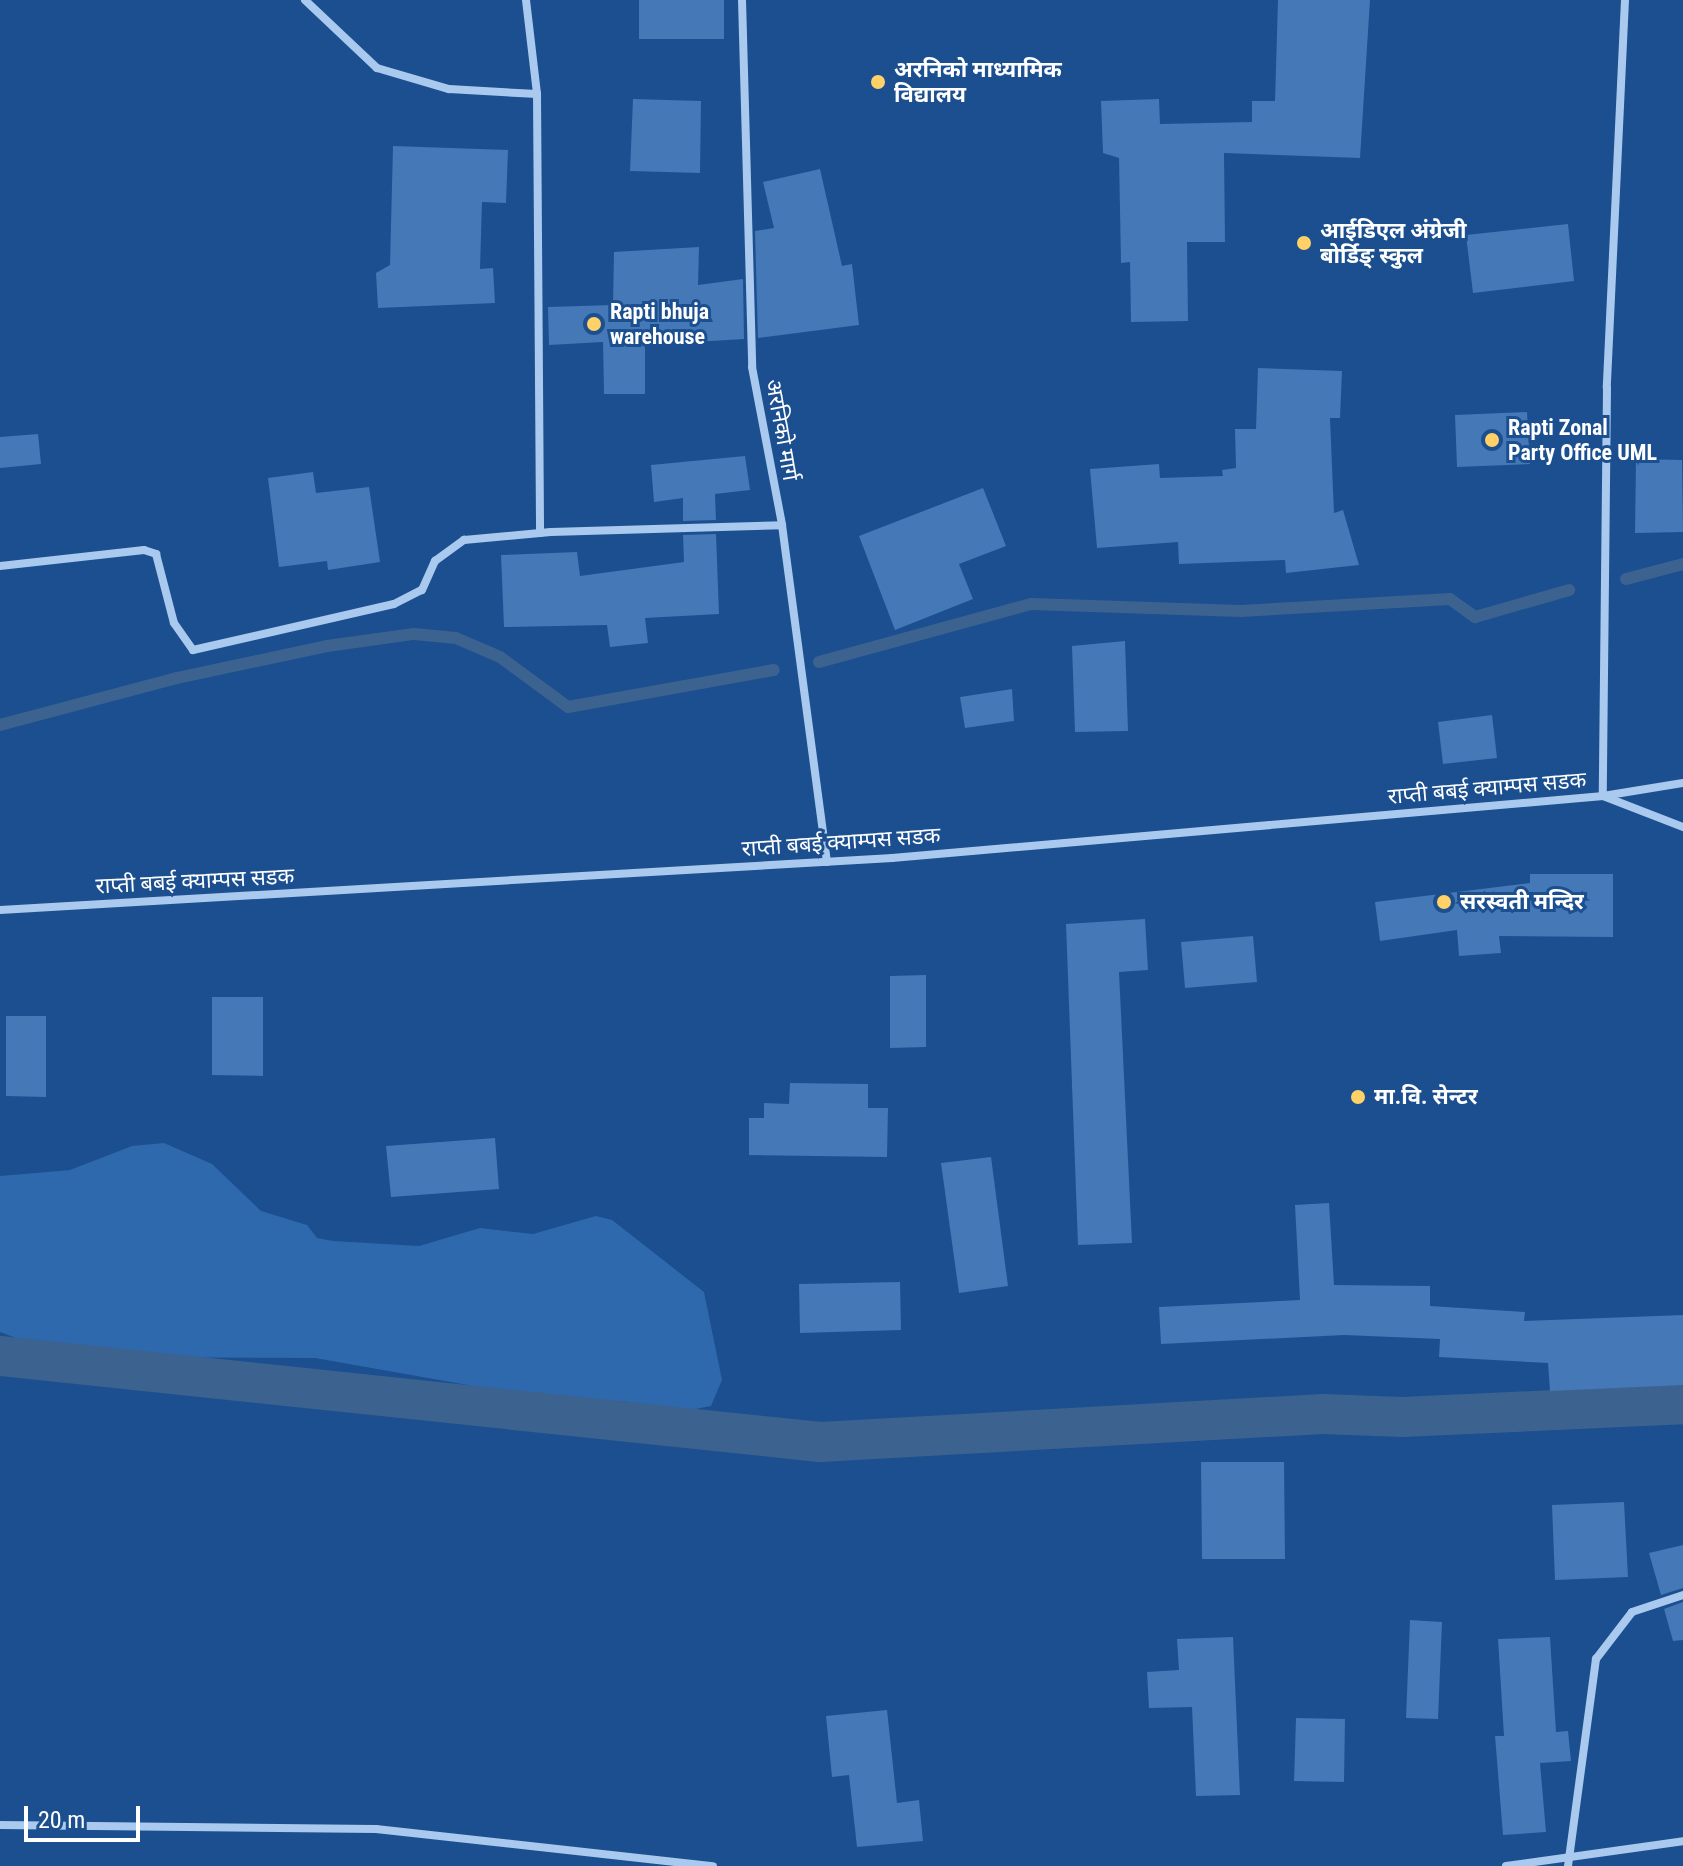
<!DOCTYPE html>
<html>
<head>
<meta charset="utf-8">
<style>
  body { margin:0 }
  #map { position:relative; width:1683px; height:1866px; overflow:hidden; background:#1b4f8f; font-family:"Roboto Condensed","Noto Sans Devanagari",sans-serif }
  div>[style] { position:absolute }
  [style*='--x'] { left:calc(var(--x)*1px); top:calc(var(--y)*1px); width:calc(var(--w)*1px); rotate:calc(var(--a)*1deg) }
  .green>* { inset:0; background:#2e69ad }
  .stream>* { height:12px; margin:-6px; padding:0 6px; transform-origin:6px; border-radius:6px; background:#3c6290 }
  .canal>* { height:40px; margin:-20px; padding:0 20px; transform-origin:20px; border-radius:20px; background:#3c6290 }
  .building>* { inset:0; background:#4478b7 }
  .minor>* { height:8px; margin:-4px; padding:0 4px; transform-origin:4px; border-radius:4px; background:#a9c9ee }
  .dots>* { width:22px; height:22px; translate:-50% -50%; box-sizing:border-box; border:4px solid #1b4f8f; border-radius:50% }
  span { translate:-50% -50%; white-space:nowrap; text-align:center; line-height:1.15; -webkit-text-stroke:6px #1b4f8f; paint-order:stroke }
  .poi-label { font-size:22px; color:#fff; font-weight:700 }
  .left { translate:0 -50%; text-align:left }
  .street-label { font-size:22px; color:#fff }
  .scale { position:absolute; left:24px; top:1806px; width:116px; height:36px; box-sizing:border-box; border:4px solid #fff; border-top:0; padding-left:10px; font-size:24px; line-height:28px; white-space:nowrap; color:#fff; -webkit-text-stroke:6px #1b4f8f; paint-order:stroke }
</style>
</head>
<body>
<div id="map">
  <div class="green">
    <div style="clip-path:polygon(164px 1143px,212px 1164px,261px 1211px,307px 1225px,317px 1238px,333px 1241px,419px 1246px,480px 1228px,533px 1234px,596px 1216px,612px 1220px,704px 1292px,722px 1380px,711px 1406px,680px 1412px,630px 1402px,519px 1394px,315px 1358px,126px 1357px,43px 1348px,0 1332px,0 1176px,70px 1170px,132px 1146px)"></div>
  </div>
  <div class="stream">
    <div style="--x:1626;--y:579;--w:59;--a:-14.7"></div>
    <div style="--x:819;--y:662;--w:220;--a:-15.3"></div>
    <div style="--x:1031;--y:604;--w:210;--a:1.9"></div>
    <div style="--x:1241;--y:611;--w:209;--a:-3.3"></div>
    <div style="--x:1450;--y:599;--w:31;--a:36"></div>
    <div style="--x:1475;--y:617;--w:98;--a:-16"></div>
    <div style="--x:0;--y:725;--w:183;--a:-14.9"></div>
    <div style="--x:177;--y:678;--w:153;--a:-12"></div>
    <div style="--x:327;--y:646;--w:88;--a:-7.9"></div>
    <div style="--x:414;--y:634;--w:42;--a:5.4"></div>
    <div style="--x:456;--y:638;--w:48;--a:23.4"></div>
    <div style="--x:500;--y:657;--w:84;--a:36.3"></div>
    <div style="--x:568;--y:707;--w:209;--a:-10.2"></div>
  </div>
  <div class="canal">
    <div style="--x:0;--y:1356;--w:824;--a:5.99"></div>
    <div style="--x:820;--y:1442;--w:504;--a:-3.19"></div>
    <div style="--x:1323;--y:1414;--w:79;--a:2.2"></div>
    <div style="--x:1402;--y:1417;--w:281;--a:-2.6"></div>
  </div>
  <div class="building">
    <div style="clip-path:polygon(639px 0,724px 0,724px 39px,639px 39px)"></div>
    <div style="clip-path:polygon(1278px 0,1370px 0,1360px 158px,1224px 153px,1225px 242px,1187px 242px,1188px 321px,1131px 322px,1130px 262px,1121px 263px,1119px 158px,1103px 153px,1101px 101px,1159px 99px,1160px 124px,1252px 122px,1252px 101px,1275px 101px)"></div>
    <div style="clip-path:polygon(633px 99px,701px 101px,700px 173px,630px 171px)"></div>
    <div style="clip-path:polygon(393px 146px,508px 150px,506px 203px,482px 202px,480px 269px,493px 268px,495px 303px,378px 308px,376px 273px,390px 265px)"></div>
    <div style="clip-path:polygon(820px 169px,842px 266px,852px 264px,859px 325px,758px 338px,755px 231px,774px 228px,763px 182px)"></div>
    <div style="clip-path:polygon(1568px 224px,1574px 281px,1473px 293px,1466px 235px)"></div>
    <div style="clip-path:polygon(699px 247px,698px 285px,743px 279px,744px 339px,645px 345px,645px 394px,604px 394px,603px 342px,549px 345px,548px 307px,613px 305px,614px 252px)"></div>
    <div style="clip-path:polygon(1258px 368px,1342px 371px,1340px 418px,1330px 418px,1334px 513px,1343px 510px,1359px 565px,1286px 573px,1285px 560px,1179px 564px,1178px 542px,1097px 548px,1090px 469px,1159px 464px,1160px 478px,1223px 476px,1222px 470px,1236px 468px,1235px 429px,1256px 429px)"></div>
    <div style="clip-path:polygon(1527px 412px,1530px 464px,1457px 467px,1455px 415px)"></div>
    <div style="clip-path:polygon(38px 434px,41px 464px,0 468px,0 437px)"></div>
    <div style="clip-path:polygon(745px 456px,750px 490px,715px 494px,716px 520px,683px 521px,683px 498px,654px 502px,651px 465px)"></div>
    <div style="clip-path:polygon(1636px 459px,1682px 460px,1683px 532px,1635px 533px)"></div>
    <div style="clip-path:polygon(313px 472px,316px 493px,369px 487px,380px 562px,328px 570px,327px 561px,279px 567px,268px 478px)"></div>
    <div style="clip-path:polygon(983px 488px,1006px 546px,959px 564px,973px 599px,895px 630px,859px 536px)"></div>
    <div style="clip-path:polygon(716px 534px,719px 614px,645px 618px,648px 643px,610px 647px,607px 625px,504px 627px,501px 555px,577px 552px,580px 576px,684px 562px,683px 535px)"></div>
    <div style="clip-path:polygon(1125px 641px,1128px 731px,1075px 732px,1072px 646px)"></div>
    <div style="clip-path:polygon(1012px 689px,1014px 721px,965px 728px,960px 697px)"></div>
    <div style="clip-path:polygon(1492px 715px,1497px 758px,1443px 764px,1438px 722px)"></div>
    <div style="clip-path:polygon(1530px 874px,1613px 874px,1613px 937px,1499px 936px,1501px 953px,1459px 956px,1457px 930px,1380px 941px,1375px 902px,1530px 883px)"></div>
    <div style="clip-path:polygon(1145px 919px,1148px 970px,1119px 972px,1132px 1243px,1078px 1245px,1066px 924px)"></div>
    <div style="clip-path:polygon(1253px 936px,1257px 982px,1185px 988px,1181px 942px)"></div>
    <div style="clip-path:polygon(926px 975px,926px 1047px,890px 1048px,890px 976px)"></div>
    <div style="clip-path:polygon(212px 997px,263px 997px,263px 1076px,212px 1075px)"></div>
    <div style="clip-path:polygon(6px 1016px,46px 1016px,46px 1097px,6px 1096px)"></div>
    <div style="clip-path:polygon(790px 1083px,868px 1084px,868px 1108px,888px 1108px,887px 1157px,749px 1155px,749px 1118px,764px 1118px,764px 1103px,789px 1104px)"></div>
    <div style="clip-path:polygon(495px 1138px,499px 1189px,391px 1197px,386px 1146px)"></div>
    <div style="clip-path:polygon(991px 1157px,1008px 1286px,959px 1293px,941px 1163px)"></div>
    <div style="clip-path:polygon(1329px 1203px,1334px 1285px,1430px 1286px,1430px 1306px,1525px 1312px,1524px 1321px,1683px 1315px,1683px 1385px,1550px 1391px,1548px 1363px,1439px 1357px,1440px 1339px,1344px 1335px,1161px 1344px,1159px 1307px,1300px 1300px,1295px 1205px)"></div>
    <div style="clip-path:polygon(900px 1282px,901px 1330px,800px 1333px,799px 1284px)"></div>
    <div style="clip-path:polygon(1201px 1462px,1284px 1462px,1285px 1559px,1202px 1559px)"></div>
    <div style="clip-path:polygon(1624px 1502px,1628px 1577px,1555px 1580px,1552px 1505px)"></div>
    <div style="clip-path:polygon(1683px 1545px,1683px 1588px,1661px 1595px,1649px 1553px)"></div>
    <div style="clip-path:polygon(1683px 1602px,1683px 1640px,1673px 1641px,1664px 1609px)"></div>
    <div style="clip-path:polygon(1410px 1620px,1442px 1622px,1438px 1719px,1406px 1718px)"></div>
    <div style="clip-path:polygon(1233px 1637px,1240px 1795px,1196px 1796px,1192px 1707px,1149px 1708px,1147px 1672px,1179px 1670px,1177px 1639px)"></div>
    <div style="clip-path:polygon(1550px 1637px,1556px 1732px,1568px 1731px,1571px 1761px,1540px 1763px,1546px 1832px,1503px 1835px,1495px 1736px,1504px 1736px,1498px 1639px)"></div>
    <div style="clip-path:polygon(887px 1710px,897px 1803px,919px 1800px,923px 1841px,857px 1847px,849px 1775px,832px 1777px,826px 1716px)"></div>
    <div style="clip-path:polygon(1296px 1718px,1345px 1719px,1344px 1782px,1294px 1781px)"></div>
  </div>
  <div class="minor">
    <div style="--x:305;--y:0;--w:99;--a:43.4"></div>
    <div style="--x:377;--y:68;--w:75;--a:16.3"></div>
    <div style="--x:449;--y:89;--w:88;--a:3.3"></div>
    <div style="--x:526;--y:0;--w:95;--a:83.3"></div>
    <div style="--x:537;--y:94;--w:439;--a:89.6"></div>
    <div style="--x:742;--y:0;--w:367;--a:88.4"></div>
    <div style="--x:752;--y:367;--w:161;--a:79.2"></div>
    <div style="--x:782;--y:525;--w:340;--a:82.4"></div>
    <div style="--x:1625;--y:0;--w:388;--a:92.7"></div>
    <div style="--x:1607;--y:388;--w:408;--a:90.6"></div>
    <div style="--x:1603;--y:796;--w:86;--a:21.2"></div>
    <div style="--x:0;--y:566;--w:145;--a:-6.3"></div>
    <div style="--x:144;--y:550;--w:13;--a:18"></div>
    <div style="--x:156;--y:554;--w:71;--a:75.4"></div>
    <div style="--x:174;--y:623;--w:33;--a:55"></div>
    <div style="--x:193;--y:650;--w:206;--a:-12.9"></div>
    <div style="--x:394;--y:604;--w:31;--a:-27"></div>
    <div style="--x:422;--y:590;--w:32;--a:-66"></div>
    <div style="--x:435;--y:561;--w:36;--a:-36"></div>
    <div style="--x:464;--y:540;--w:87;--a:-5.3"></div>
    <div style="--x:551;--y:532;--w:231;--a:-1.7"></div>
    <div style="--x:0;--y:910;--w:894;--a:-3.34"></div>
    <div style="--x:892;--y:858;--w:714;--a:-4.98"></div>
    <div style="--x:1603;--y:796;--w:81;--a:-9.2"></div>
    <div style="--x:0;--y:1825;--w:376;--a:0.6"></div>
    <div style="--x:376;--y:1829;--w:339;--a:6.3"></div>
    <div style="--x:1506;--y:1866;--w:179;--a:-8"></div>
    <div style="--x:1568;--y:1866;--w:209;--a:-82.3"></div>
    <div style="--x:1596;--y:1659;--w:59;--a:-52.5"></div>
    <div style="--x:1632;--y:1612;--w:54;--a:-18.4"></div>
  </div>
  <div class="dots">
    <div style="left:878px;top:82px;background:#ffd166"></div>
    <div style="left:1304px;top:243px;background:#ffd166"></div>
    <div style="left:594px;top:324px;background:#ffd166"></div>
    <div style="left:1492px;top:440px;background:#ffd166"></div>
    <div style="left:1444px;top:902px;background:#ffd166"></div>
    <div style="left:1358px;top:1097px;background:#ffd166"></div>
  </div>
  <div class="poi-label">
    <span class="left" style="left:894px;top:82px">अरनिको माध्यामिक<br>विद्यालय</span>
    <span class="left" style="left:1320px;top:243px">आईडिएल अंग्रेजी<br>बोर्डिङ् स्कुल</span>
    <span class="left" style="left:610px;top:324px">Rapti bhuja<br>warehouse</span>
    <span class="left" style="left:1508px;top:440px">Rapti Zonal<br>Party Office UML</span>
    <span class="left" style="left:1460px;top:902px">सरस्वती मन्दिर</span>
    <span class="left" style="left:1374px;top:1097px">मा.वि. सेन्टर</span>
  </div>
  <div class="street-label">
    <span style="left:782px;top:430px;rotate:80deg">अरनिको मार्ग</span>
    <span style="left:1487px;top:788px;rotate:-5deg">राप्ती बबई क्याम्पस सडक</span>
    <span style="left:841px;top:842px;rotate:-4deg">राप्ती बबई क्याम्पस सडक</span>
    <span style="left:195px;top:881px;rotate:-3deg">राप्ती बबई क्याम्पस सडक</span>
  </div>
  <div class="scale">20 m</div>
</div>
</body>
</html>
